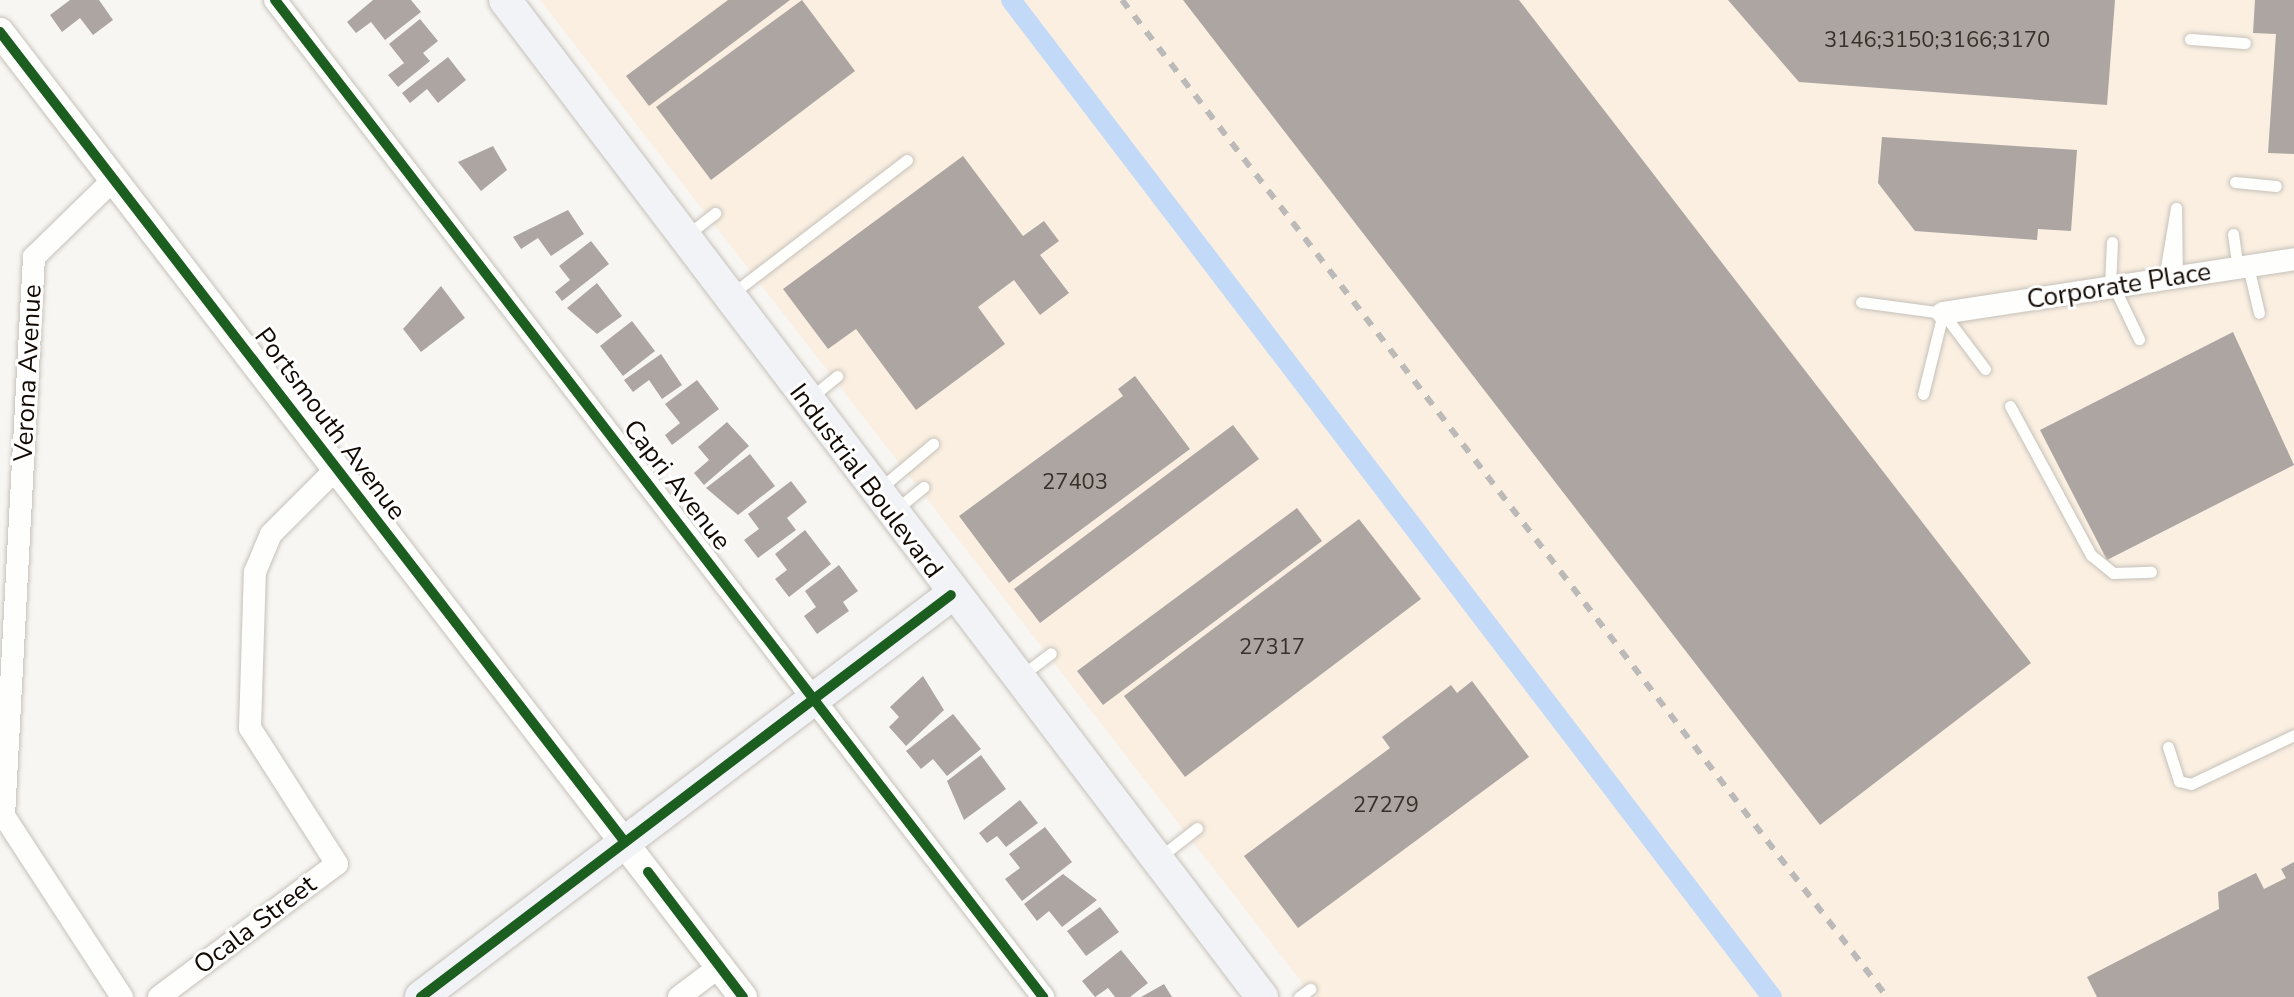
<!DOCTYPE html>
<html>
<head>
<meta charset="utf-8">
<style>
  body { margin:0 }
  #map { position:relative; width:2294px; height:997px; overflow:hidden; background:#f8f6f3; font-family:"Nunito Sans",sans-serif }
  div>[style] { position:absolute }
  [style*='--x'] { left:calc(var(--x)*1px); top:calc(var(--y)*1px); width:calc(var(--w)*1px); rotate:calc(var(--a)*1deg) }
  .built>* { inset:0; background:#faefe1 }
  .canal>* { height:20px; margin:-10px; padding:0 10px; transform-origin:10px; border-radius:10px; background:#c3d9f8 }
  .building>* { inset:0; background:#ada5a2 }
  .roads { filter:drop-shadow(0 0 2px #c6c1ba) drop-shadow(0 0 2px #c6c1ba) }
  .service>* { height:11px; margin:-5.5px; padding:0 5.5px; transform-origin:5.5px; border-radius:5.5px; background:#fefefd }
  .minor>* { height:22px; margin:-11px; padding:0 11px; transform-origin:11px; border-radius:11px; background:#fefefd }
  .tertiary>* { height:28px; margin:-14px; padding:0 14px; transform-origin:14px; border-radius:14px; background:#fefefd }
  .secondary>* { height:32px; margin:-16px; padding:0 16px; transform-origin:16px; border-radius:16px; background:#f1f3f6 }
  .rail>* { height:6px; margin-top:-3px; transform-origin:0; background:repeating-linear-gradient(90deg,#bcbab9 0 10px,transparent 0 20px) }
  .cycleway>* { height:10px; margin:-5px; padding:0 5px; transform-origin:5px; border-radius:5px; background:#1b5e20 }
  span { translate:-50% -50%; white-space:nowrap; text-align:center; line-height:1.15; -webkit-text-stroke:6px #fff; paint-order:stroke }
  .number-label { font-size:22px; color:#39302a }
  .number-label span { -webkit-text-stroke-width:0 }
  .street-label { font-size:26px; color:#120902 }
</style>
</head>
<body>
<div id="map">
  <div class="built">
    <div style="clip-path:polygon(540px 0,2294px 0,2294px 997px,1313px 997px)"></div>
  </div>
  <div class="canal">
    <div style="--x:1011;--y:0;--w:1254;--a:52.65"></div>
  </div>
  <div class="building">
    <div style="clip-path:polygon(70px 0,99px 0,113px 20px,93px 35px,80px 18px,62px 32px,50px 15px)"></div>
    <div style="clip-path:polygon(373px 0,411px 0,421px 12px,385px 40px,371px 22px,356px 33px,347px 22px)"></div>
    <div style="clip-path:polygon(728px 0,790px 0,649px 106px,626px 76px)"></div>
    <div style="clip-path:polygon(802px 0,855px 71px,711px 180px,656px 107px)"></div>
    <div style="clip-path:polygon(1183px 0,1519px 0,2031px 663px,1820px 825px)"></div>
    <div style="clip-path:polygon(1728px 0,2115px 0,2107px 105px,1799px 82px)"></div>
    <div style="clip-path:polygon(2255px 0,2294px 0,2294px 154px,2268px 153px,2276px 34px,2253px 33px)"></div>
    <div style="clip-path:polygon(420px 19px,438px 41px,423px 53px,430px 61px,398px 87px,388px 75px,404px 63px,389px 44px)"></div>
    <div style="clip-path:polygon(448px 57px,466px 80px,438px 103px,427px 89px,410px 103px,402px 93px)"></div>
    <div style="clip-path:polygon(1882px 137px,2077px 150px,2071px 231px,2038px 229px,2037px 240px,1915px 231px,1878px 183px)"></div>
    <div style="clip-path:polygon(493px 146px,507px 170px,481px 191px,458px 162px)"></div>
    <div style="clip-path:polygon(963px 156px,1023px 236px,1044px 221px,1059px 241px,1040px 255px,1069px 293px,1040px 315px,1014px 280px,978px 307px,1005px 344px,916px 410px,856px 329px,828px 349px,783px 289px)"></div>
    <div style="clip-path:polygon(568px 210px,584px 234px,551px 256px,538px 238px,521px 249px,513px 237px)"></div>
    <div style="clip-path:polygon(591px 241px,609px 264px,562px 301px,555px 292px,570px 280px,559px 266px)"></div>
    <div style="clip-path:polygon(597px 283px,622px 316px,597px 334px,567px 308px)"></div>
    <div style="clip-path:polygon(441px 286px,465px 318px,421px 352px,403px 329px)"></div>
    <div style="clip-path:polygon(632px 321px,655px 351px,623px 376px,600px 346px)"></div>
    <div style="clip-path:polygon(2233px 332px,2294px 465px,2107px 560px,2040px 430px)"></div>
    <div style="clip-path:polygon(661px 354px,682px 385px,662px 399px,649px 380px,633px 392px,624px 380px)"></div>
    <div style="clip-path:polygon(1135px 376px,1190px 449px,1009px 583px,959px 516px,1123px 396px,1118px 389px)"></div>
    <div style="clip-path:polygon(697px 380px,719px 409px,672px 445px,665px 435px,680px 423px,665px 404px)"></div>
    <div style="clip-path:polygon(727px 422px,749px 446px,704px 485px,694px 473px,709px 460px,698px 447px)"></div>
    <div style="clip-path:polygon(1233px 425px,1259px 459px,1040px 623px,1014px 589px)"></div>
    <div style="clip-path:polygon(750px 454px,775px 486px,738px 515px,706px 488px)"></div>
    <div style="clip-path:polygon(791px 481px,807px 502px,787px 518px,796px 530px,758px 558px,744px 540px,759px 529px,748px 514px)"></div>
    <div style="clip-path:polygon(1297px 508px,1322px 541px,1103px 705px,1077px 671px)"></div>
    <div style="clip-path:polygon(1359px 519px,1421px 599px,1185px 777px,1124px 696px)"></div>
    <div style="clip-path:polygon(805px 530px,831px 564px,789px 597px,775px 579px,787px 570px,775px 554px)"></div>
    <div style="clip-path:polygon(839px 565px,858px 591px,843px 602px,849px 611px,817px 634px,804px 616px,816px 607px,805px 591px)"></div>
    <div style="clip-path:polygon(923px 676px,944px 710px,906px 746px,889px 727px,899px 717px,890px 707px)"></div>
    <div style="clip-path:polygon(1472px 681px,1529px 757px,1298px 928px,1244px 856px,1390px 748px,1382px 737px,1451px 685px,1457px 693px)"></div>
    <div style="clip-path:polygon(953px 714px,981px 749px,947px 776px,933px 759px,921px 769px,906px 751px)"></div>
    <div style="clip-path:polygon(981px 755px,1006px 789px,964px 820px,947px 781px)"></div>
    <div style="clip-path:polygon(1020px 800px,1038px 823px,1006px 847px,997px 836px,987px 843px,979px 833px)"></div>
    <div style="clip-path:polygon(1045px 827px,1072px 862px,1022px 901px,1005px 879px,1020px 868px,1009px 854px)"></div>
    <div style="clip-path:polygon(2294px 862px,2294px 997px,2097px 997px,2087px 977px,2219px 909px,2218px 892px,2256px 873px,2264px 889px,2286px 878px,2281px 869px)"></div>
    <div style="clip-path:polygon(1063px 874px,1097px 900px,1062px 927px,1049px 911px,1037px 921px,1024px 904px)"></div>
    <div style="clip-path:polygon(1100px 907px,1119px 932px,1086px 956px,1067px 931px)"></div>
    <div style="clip-path:polygon(1121px 950px,1148px 983px,1130px 997px,1115px 997px,1108px 988px,1095px 997px,1082px 981px)"></div>
    <div style="clip-path:polygon(1164px 984px,1172px 997px,1141px 997px)"></div>
  </div>
  <div class="roads">
    <div class="service">
      <div style="--x:2190;--y:39;--w:55;--a:4.2"></div>
      <div style="--x:2235;--y:182;--w:41;--a:5.6"></div>
      <div style="--x:2233;--y:234;--w:34;--a:82"></div>
      <div style="--x:687;--y:235;--w:36;--a:-38"></div>
      <div style="--x:2248;--y:266;--w:48;--a:76.8"></div>
      <div style="--x:2164;--y:279;--w:72;--a:-80.4"></div>
      <div style="--x:2176;--y:208;--w:69;--a:89.2"></div>
      <div style="--x:2110;--y:287;--w:45;--a:-87.5"></div>
      <div style="--x:2114;--y:287;--w:58;--a:64.3"></div>
      <div style="--x:733;--y:293;--w:219;--a:-37.4"></div>
      <div style="--x:1861;--y:302;--w:83;--a:7.6"></div>
      <div style="--x:1943;--y:313;--w:70;--a:53.1"></div>
      <div style="--x:1923;--y:394;--w:83;--a:-76.1"></div>
      <div style="--x:810;--y:398;--w:35;--a:-39"></div>
      <div style="--x:2010;--y:406;--w:170;--a:61.5"></div>
      <div style="--x:2091;--y:555;--w:28;--a:39"></div>
      <div style="--x:2113;--y:573;--w:38;--a:-2"></div>
      <div style="--x:878;--y:490;--w:72;--a:-39.9"></div>
      <div style="--x:894;--y:511;--w:38;--a:-39"></div>
      <div style="--x:1022;--y:675;--w:36;--a:-37"></div>
      <div style="--x:2168;--y:747;--w:36;--a:72"></div>
      <div style="--x:2179;--y:781;--w:12;--a:14"></div>
      <div style="--x:2191;--y:784;--w:114;--a:-25.4"></div>
      <div style="--x:1160;--y:857;--w:47;--a:-38.1"></div>
      <div style="--x:1299;--y:997;--w:14;--a:-36"></div>
    </div>
    <div class="minor">
      <div style="--x:275;--y:0;--w:1259;--a:52.39"></div>
      <div style="--x:114;--y:179;--w:112;--a:135.7"></div>
      <div style="--x:34;--y:257;--w:560;--a:93.07"></div>
      <div style="--x:4;--y:816;--w:216;--a:56.9"></div>
      <div style="--x:1943;--y:313;--w:355;--a:-8.7"></div>
      <div style="--x:159;--y:997;--w:222;--a:-36.8"></div>
      <div style="--x:337;--y:864;--w:161;--a:-122.6"></div>
      <div style="--x:250;--y:728;--w:156;--a:-88.2"></div>
      <div style="--x:255;--y:572;--w:41;--a:-67.2"></div>
      <div style="--x:271;--y:534;--w:91;--a:-45"></div>
      <div style="--x:679;--y:997;--w:50;--a:-36.9"></div>
    </div>
    <div class="tertiary">
      <div style="--x:0;--y:32;--w:1218;--a:52.41"></div>
    </div>
    <div class="secondary">
      <div style="--x:505;--y:0;--w:1252;--a:52.79"></div>
      <div style="--x:421;--y:997;--w:665;--a:-37.18"></div>
    </div>
  </div>
  <div class="rail">
    <div style="--x:1122;--y:0;--w:1257;--a:52.5"></div>
  </div>
  <div class="cycleway">
    <div style="--x:275;--y:0;--w:1259;--a:52.39"></div>
    <div style="--x:0;--y:32;--w:1023;--a:52.35"></div>
    <div style="--x:648;--y:872;--w:157;--a:52.8"></div>
    <div style="--x:421;--y:997;--w:665;--a:-37.18"></div>
  </div>
  <div class="number-label">
    <span style="left:1937px;top:41px">3146;3150;3166;3170</span>
    <span style="left:1075px;top:483px">27403</span>
    <span style="left:1272px;top:648px">27317</span>
    <span style="left:1386px;top:806px">27279</span>
  </div>
  <div class="street-label">
    <span style="left:2119px;top:286px;rotate:-9deg">Corporate Place</span>
    <span style="left:28px;top:373px;rotate:-87deg">Verona Avenue</span>
    <span style="left:330px;top:424px;rotate:53deg">Portsmouth Avenue</span>
    <span style="left:866px;top:481px;rotate:53deg">Industrial Boulevard</span>
    <span style="left:677px;top:485px;rotate:52deg">Capri Avenue</span>
    <span style="left:255px;top:925px;rotate:-37deg">Ocala Street</span>
  </div>
</div>
</body>
</html>
